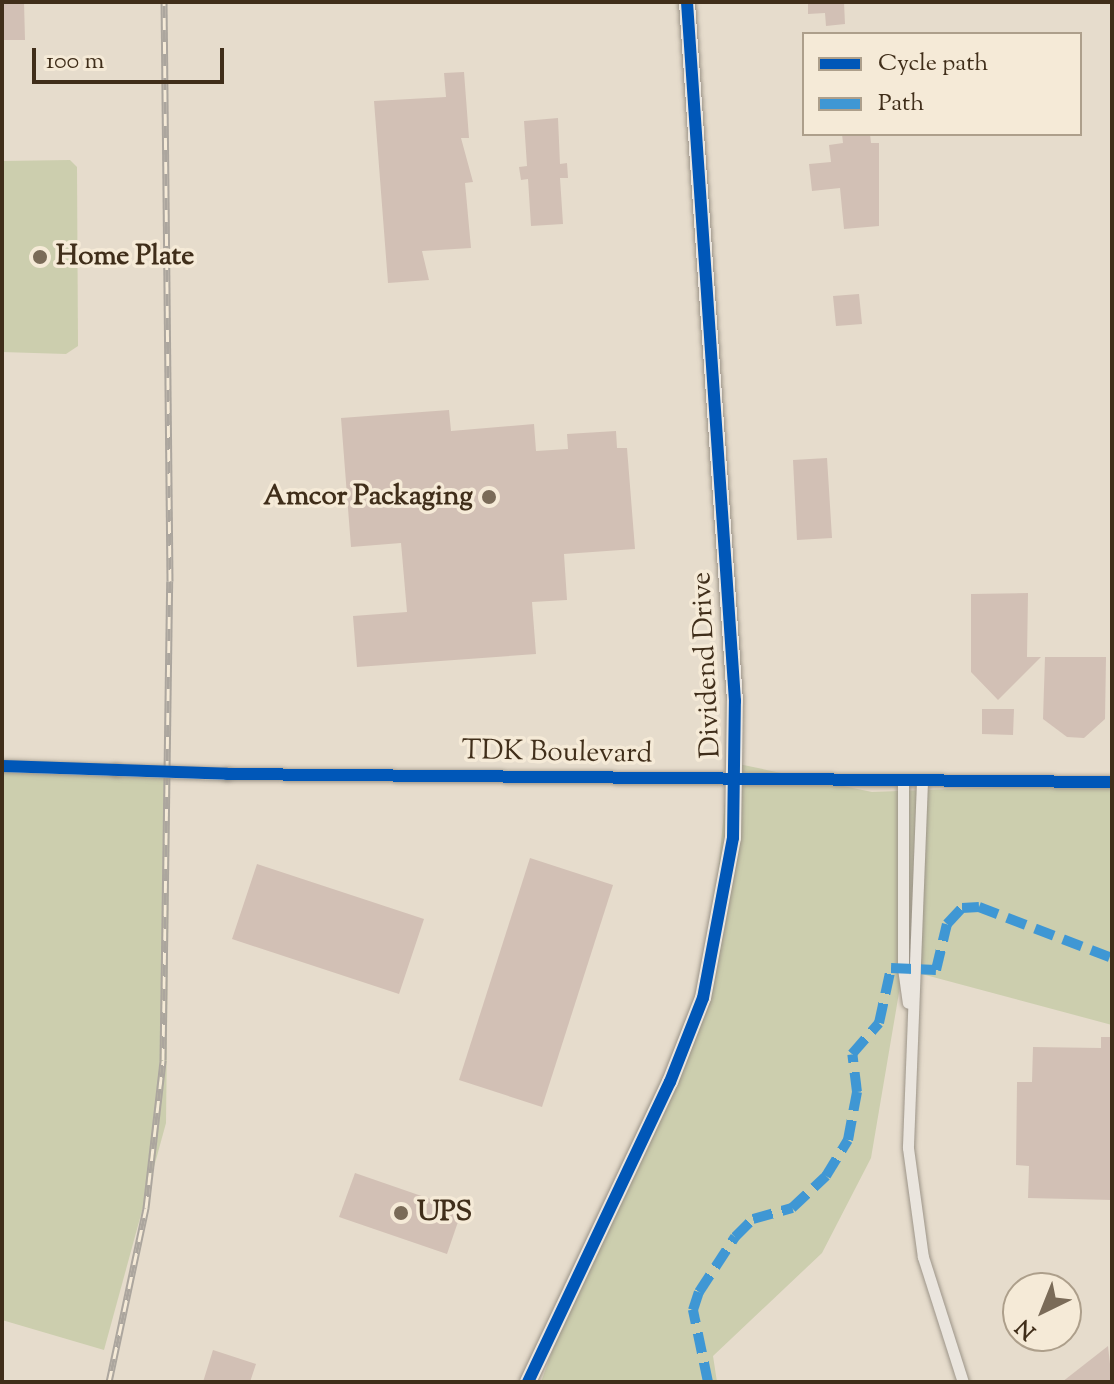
<!DOCTYPE html>
<html>
<head>
<meta charset="utf-8">
<style>
  body { margin:0 }
  #map { position:relative; width:1114px; height:1384px; overflow:hidden; background:#e6dccc; font-family:"Sorts Mill Goudy",serif }
  div>[style] { position:absolute }
  [style*='--x'] { left:calc(var(--x)*1px); top:calc(var(--y)*1px); width:calc(var(--w)*1px); rotate:calc(var(--a)*1deg) }
  .green>* { inset:0; background:#ccceae }
  .building>* { inset:0; background:#d2c0b5 }
  .roads { filter:drop-shadow(0 0 2px #9c9488) drop-shadow(0 0 2px #9c9488) }
  .street>* { height:11px; margin:-5.5px; padding:0 5.5px; transform-origin:5.5px; border-radius:5.5px; background:#eae5de }
  .secondary>* { height:16px; margin:-8px; padding:0 8px; transform-origin:8px; border-radius:8px; background:#eae5de }
  .rail>* { height:7px; margin-top:-3.5px; transform-origin:0; background:repeating-linear-gradient(90deg,#f5ead7 0 12px,#aca69e 0 24px); box-sizing:border-box; border-block:2px solid #aca69e }
  .bridges { filter:drop-shadow(0 0 2px #9c9488) drop-shadow(0 0 2px #9c9488) }
  .street-bridge>* { height:11px; margin:-5.5px; padding:0 5.5px; transform-origin:5.5px; border-radius:5.5px; background:#eae5de }
  .quiet>* { height:10px; margin-top:-5px; transform-origin:0; background:repeating-linear-gradient(90deg,#3f97d4 0 20px,transparent 0 30px) }
  .cycleway>* { height:12px; margin:-6px; padding:0 6px; transform-origin:6px; border-radius:6px; background:#0057b8 }
  .dots>* { width:22px; height:22px; translate:-50% -50%; box-sizing:border-box; border:4px solid #f5ead7; border-radius:50% }
  span { translate:-50% -50%; white-space:nowrap; text-align:center; line-height:1.15; -webkit-text-stroke:7px #f5ead7; paint-order:stroke }
  .poi-label { font-size:28px; color:#402e1a; font-weight:700 }
  .left { translate:0 -50%; text-align:left }
  .right { translate:-100% -50%; text-align:right }
  .street-label { font-size:28px; color:#402e1a }
  .frame { position:absolute; inset:0; border:4px solid #402e1a; pointer-events:none }
  .legend { position:absolute; left:802px; top:32px; width:280px; height:104px; box-sizing:border-box; background:#f5ead7; border:2px solid #ad9f8b; margin:0; padding:10px 14px; list-style:none; font-size:24px; color:#402e1a }
  .legend li { display:flex; align-items:center; gap:16px; height:40px }
  .legend b { width:40px; border:2px solid #ad9f8b }
  .north { position:absolute; left:1002px; top:1272px; width:80px; height:80px; box-sizing:border-box; background:#f5ead7; border:2px solid #ad9f8b; border-radius:50%; rotate:223deg; font-size:22px; font-weight:700; line-height:32px; text-align:center; color:#402e1a }
  .north::after { content:''; display:block; margin:auto; width:28px; height:36px; background:#7a6b58; clip-path:polygon(50% 0,100% 100%,50% 72%,0 100%) }
  .scale { position:absolute; left:32px; top:48px; width:192px; height:36px; box-sizing:border-box; border:4px solid #402e1a; border-top:0; padding-left:10px; font-size:24px; line-height:28px; white-space:nowrap; color:#402e1a; -webkit-text-stroke:6px #f5ead7; paint-order:stroke }
</style>
</head>
<body>
<div id="map">
  <div class="green">
    <div style="clip-path:polygon(70px 160px,77px 167px,78px 346px,66px 354px,2px 352px,2px 161px)"></div>
    <div style="clip-path:polygon(729px 762px,872px 792px,1112px 783px,1112px 1025px,903px 969px,871px 1158px,822px 1253px,713px 1356px,717px 1382px,541px 1382px,614px 1182px,707px 983px)"></div>
    <div style="clip-path:polygon(2px 771px,170px 772px,166px 1123px,104px 1350px,2px 1320px)"></div>
  </div>
  <div class="building">
    <div style="clip-path:polygon(2px 2px,24px 2px,25px 40px,2px 40px)"></div>
    <div style="clip-path:polygon(808px 2px,844px 2px,845px 24px,826px 26px,825px 13px,808px 14px)"></div>
    <div style="clip-path:polygon(464px 72px,469px 138px,461px 138px,473px 182px,465px 183px,471px 248px,422px 251px,429px 280px,388px 283px,374px 101px,446px 97px,444px 73px)"></div>
    <div style="clip-path:polygon(558px 118px,560px 164px,567px 163px,568px 178px,560px 178px,563px 224px,531px 226px,528px 179px,521px 180px,519px 167px,527px 166px,524px 121px)"></div>
    <div style="clip-path:polygon(842px 134px,870px 134px,871px 143px,879px 143px,879px 226px,844px 229px,840px 188px,812px 191px,809px 164px,831px 162px,829px 145px,843px 143px)"></div>
    <div style="clip-path:polygon(859px 294px,862px 324px,836px 326px,833px 296px)"></div>
    <div style="clip-path:polygon(449px 410px,451px 431px,534px 424px,536px 451px,568px 449px,567px 434px,616px 431px,617px 448px,627px 448px,635px 549px,564px 554px,567px 600px,532px 602px,536px 654px,357px 667px,353px 616px,407px 612px,401px 543px,351px 547px,341px 418px)"></div>
    <div style="clip-path:polygon(827px 458px,832px 538px,797px 540px,793px 460px)"></div>
    <div style="clip-path:polygon(1028px 593px,1027px 657px,1041px 657px,998px 700px,971px 672px,971px 594px)"></div>
    <div style="clip-path:polygon(1045px 657px,1106px 657px,1105px 719px,1084px 738px,1067px 737px,1043px 719px)"></div>
    <div style="clip-path:polygon(982px 709px,1014px 709px,1013px 735px,982px 734px)"></div>
    <div style="clip-path:polygon(530px 858px,613px 885px,542px 1107px,459px 1080px)"></div>
    <div style="clip-path:polygon(257px 864px,424px 919px,399px 994px,232px 939px)"></div>
    <div style="clip-path:polygon(1101px 1037px,1112px 1037px,1112px 1200px,1028px 1198px,1029px 1166px,1016px 1165px,1017px 1082px,1032px 1082px,1033px 1047px,1101px 1048px)"></div>
    <div style="clip-path:polygon(355px 1173px,462px 1210px,447px 1254px,339px 1217px)"></div>
    <div style="clip-path:polygon(1108px 1346px,1112px 1382px,1062px 1382px)"></div>
    <div style="clip-path:polygon(213px 1350px,256px 1364px,250px 1382px,203px 1382px)"></div>
  </div>
  <div class="roads">
    <div class="street">
      <div style="--x:2;--y:766;--w:114;--a:2"></div>
      <div style="--x:227;--y:774;--w:885;--a:0.52"></div>
      <div style="--x:903;--y:781;--w:187;--a:90"></div>
      <div style="--x:903;--y:968;--w:35;--a:82"></div>
      <div style="--x:922;--y:781;--w:367;--a:92.2"></div>
      <div style="--x:908;--y:1148;--w:110;--a:82.2"></div>
      <div style="--x:923;--y:1257;--w:131;--a:72.3"></div>
    </div>
    <div class="secondary">
      <div style="--x:528;--y:1382;--w:332;--a:-64.7"></div>
      <div style="--x:670;--y:1082;--w:90;--a:-68.6"></div>
      <div style="--x:703;--y:998;--w:163;--a:-79.4"></div>
      <div style="--x:733;--y:838;--w:137;--a:-89.2"></div>
      <div style="--x:735;--y:701;--w:701;--a:-93.93"></div>
    </div>
  </div>
  <div class="rail">
    <div style="--x:109;--y:1382;--w:178;--a:-78"></div>
    <div style="--x:146;--y:1208;--w:149;--a:-83.4"></div>
    <div style="--x:163;--y:1060;--w:479;--a:-89.2"></div>
    <div style="--x:170;--y:581;--w:579;--a:-90.59"></div>
  </div>
  <div class="bridges">
    <div class="street-bridge">
      <div style="--x:116;--y:770;--w:111;--a:2.1"></div>
    </div>
  </div>
  <div class="quiet">
    <div style="--x:708;--y:1382;--w:74;--a:-101.8"></div>
    <div style="--x:693;--y:1310;--w:19;--a:-72"></div>
    <div style="--x:699;--y:1292;--w:66;--a:-56.8"></div>
    <div style="--x:735;--y:1237;--w:25;--a:-45"></div>
    <div style="--x:753;--y:1219;--w:41;--a:-15.8"></div>
    <div style="--x:792;--y:1208;--w:47;--a:-43.3"></div>
    <div style="--x:826;--y:1176;--w:42;--a:-58.6"></div>
    <div style="--x:848;--y:1140;--w:49;--a:-79.4"></div>
    <div style="--x:857;--y:1092;--w:38;--a:-97"></div>
    <div style="--x:852;--y:1054;--w:41;--a:-48.9"></div>
    <div style="--x:879;--y:1023;--w:56;--a:-77.7"></div>
    <div style="--x:891;--y:968;--w:45;--a:2.5"></div>
    <div style="--x:936;--y:970;--w:47;--a:-76.6"></div>
    <div style="--x:947;--y:924;--w:22;--a:-47"></div>
    <div style="--x:962;--y:908;--w:17;--a:-3"></div>
    <div style="--x:979;--y:907;--w:142;--a:21"></div>
  </div>
  <div class="cycleway">
    <div style="--x:2;--y:766;--w:225;--a:2"></div>
    <div style="--x:227;--y:774;--w:885;--a:0.52"></div>
    <div style="--x:528;--y:1382;--w:332;--a:-64.7"></div>
    <div style="--x:670;--y:1082;--w:90;--a:-68.6"></div>
    <div style="--x:703;--y:998;--w:163;--a:-79.4"></div>
    <div style="--x:733;--y:838;--w:137;--a:-89.2"></div>
    <div style="--x:735;--y:701;--w:701;--a:-93.93"></div>
  </div>
  <div class="dots">
    <div style="left:40px;top:257px;background:#7a6b58"></div>
    <div style="left:489px;top:497px;background:#7a6b58"></div>
    <div style="left:401px;top:1213px;background:#7a6b58"></div>
  </div>
  <div class="poi-label">
    <span class="left" style="left:56px;top:257px">Home Plate</span>
    <span class="right" style="left:473px;top:497px">Amcor Packaging</span>
    <span class="left" style="left:417px;top:1213px">UPS</span>
  </div>
  <div class="street-label">
    <span style="left:707px;top:665px;rotate:-93deg">Dividend Drive</span>
    <span style="left:557px;top:753px;rotate:1deg">TDK Boulevard</span>
  </div>
  <div class="frame"></div>
  <ul class="legend">
  <li><b style="height:10px;background:#0057b8"></b>Cycle path</li>
  <li><b style="height:10px;background:#3f97d4"></b>Path</li>
  </ul>
  <div class="north">N</div>
  <div class="scale">100 m</div>
</div>
</body>
</html>
